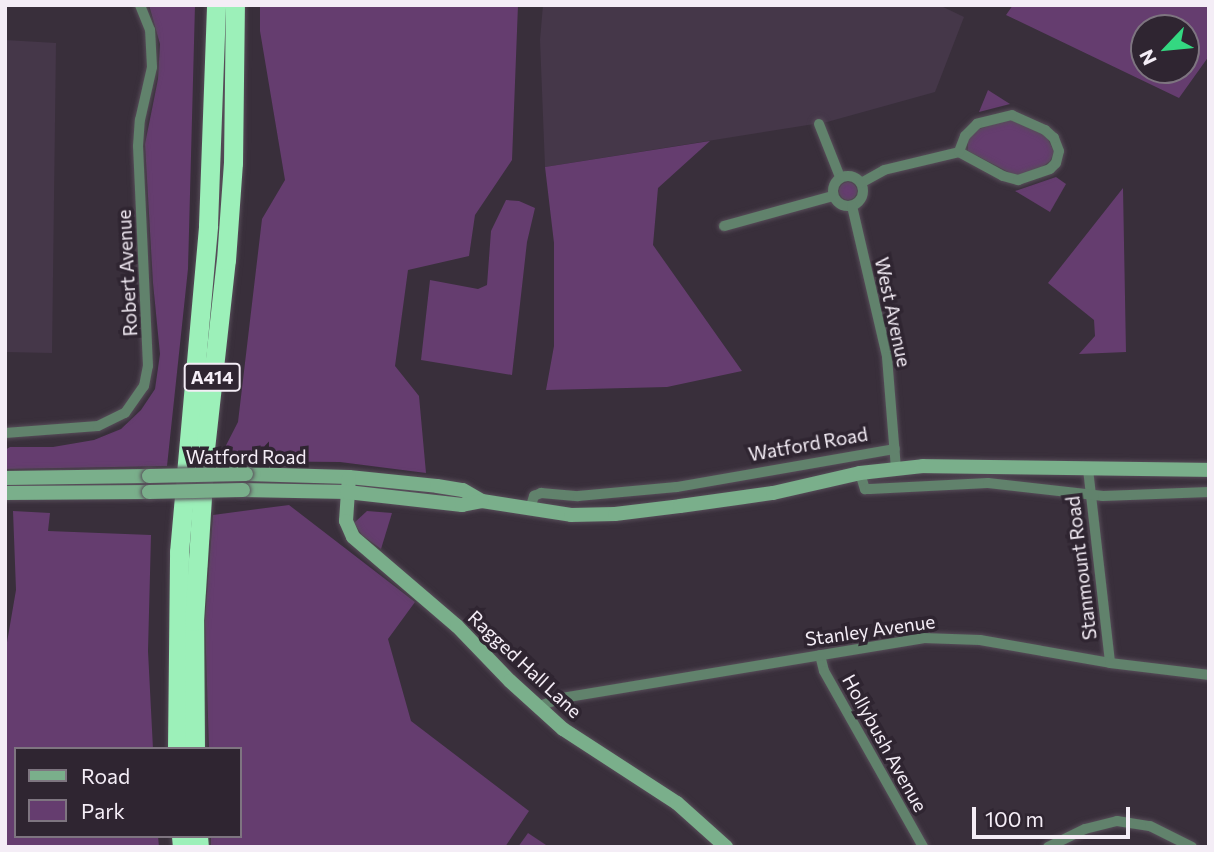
<!DOCTYPE html>
<html>
<head>
<meta charset="utf-8">
<style>
  body { margin:0 }
  #map { position:relative; width:1214px; height:852px; overflow:hidden; background:#392f3b; font-family:Commissioner,sans-serif }
  div>[style] { position:absolute }
  [style*='--x'] { left:calc(var(--x)*1px); top:calc(var(--y)*1px); width:calc(var(--w)*1px); rotate:calc(var(--a)*1deg) }
  .built>* { inset:0; background:#453749 }
  .green>* { inset:0; background:#653d6f }
  .round { border-radius:50% }
  .roads { filter:drop-shadow(0 0 2px #574d59) drop-shadow(0 0 2px #574d59) }
  .street>* { height:10px; margin:-5px; padding:0 5px; transform-origin:5px; border-radius:5px; background:#61826c }
  .street>.ring { margin:-5px; padding:0; box-sizing:content-box; background:none; border:10px solid #61826c; border-radius:50% }
  .secondary>* { height:14px; margin:-7px; padding:0 7px; transform-origin:7px; border-radius:7px; background:#7aaf8b }
  .highway>* { height:19px; margin:-9.5px; padding:0 9.5px; transform-origin:9.5px; border-radius:9.5px; background:#9cf0b9 }
  .bridges { filter:drop-shadow(0 0 2px #574d59) drop-shadow(0 0 2px #574d59) }
  .secondary-bridge>* { height:14px; margin:-7px; padding:0 7px; transform-origin:7px; border-radius:7px; background:#7aaf8b }
  span { translate:-50% -50%; white-space:nowrap; text-align:center; line-height:1.15; -webkit-text-stroke:7px #2f2531; paint-order:stroke }
  .shield-label span { padding:2px 5px; background:#2f2531; border:2px solid; border-radius:5px; -webkit-text-stroke-width:0 }
  .shield-label { font-size:18px; color:#f4edf6; font-weight:700 }
  .street-label { font-size:19px; color:#f4edf6 }
  .frame { position:absolute; inset:0; border:7px solid #f4edf6; pointer-events:none }
  .legend { position:absolute; left:14px; top:747px; width:228px; height:91px; box-sizing:border-box; background:#2f2531; border:2px solid #7e7580; margin:0; padding:9px 12px; list-style:none; font-size:21px; color:#f4edf6 }
  .legend li { display:flex; align-items:center; gap:14px; height:35px }
  .legend b { width:35px; border:2px solid #7e7580 }
  .north { position:absolute; left:1130px; top:14px; width:70px; height:70px; box-sizing:border-box; background:#2f2531; border:2px solid #7e7580; border-radius:50%; rotate:244deg; font-size:19px; font-weight:700; line-height:28px; text-align:center; color:#f4edf6 }
  .north::after { content:''; display:block; margin:auto; width:24px; height:32px; background:#34d881; clip-path:polygon(50% 0,100% 100%,50% 72%,0 100%) }
  .scale { position:absolute; left:972px; top:807px; width:158px; height:32px; box-sizing:border-box; border:4px solid #f4edf6; border-top:0; padding-left:9px; font-size:21px; line-height:24px; white-space:nowrap; color:#f4edf6; -webkit-text-stroke:5px #2f2531; paint-order:stroke }
</style>
</head>
<body>
<div id="map">
  <div class="built">
    <div style="clip-path:polygon(543px 5px,939px 5px,964px 17px,935px 92px,827px 122px,545px 167px,540px 40px)"></div>
    <div style="clip-path:polygon(5px 40px,56px 43px,52px 353px,5px 352px)"></div>
  </div>
  <div class="green">
    <div style="clip-path:polygon(149px 5px,195px 5px,188px 269px,167px 466px,5px 469px,5px 450px,10px 447px,53px 447px,94px 440px,121px 429px,141px 410px,155px 389px,160px 354px,153px 283px,145px 144px,158px 79px,160px 44px)"></div>
    <div style="clip-path:polygon(260px 5px,518px 5px,512px 160px,475px 215px,469px 256px,408px 270px,395px 366px,419px 396px,426px 473px,340px 462px,218px 461px,238px 422px,262px 219px,285px 180px,260px 31px)"></div>
    <div style="clip-path:polygon(evenodd,1013px 5px,1209px 5px,1209px 56px,1179px 98px,1006px 15px,1013px 5px,1144px 28px,1186px 28px,1186px 70px,1144px 70px,1144px 28px)"></div>
    <div style="clip-path:polygon(988px 90px,1010px 104px,979px 112px)"></div>
    <div style="clip-path:polygon(1010px 119px,1021px 121px,1047px 137px,1054px 152px,1050px 161px,1039px 169px,1016px 176px,968px 151px,968px 139px,979px 129px)"></div>
    <div style="clip-path:polygon(710px 141px,658px 188px,653px 245px,742px 371px,667px 387px,546px 390px,554px 346px,554px 243px,545px 167px)"></div>
    <div style="clip-path:polygon(1056px 177px,1066px 184px,1050px 212px,1015px 191px)"></div>
    <div class="round" style="left:839px;top:182px;width:18px;height:18px"></div>
    <div style="clip-path:polygon(1123px 188px,1126px 352px,1079px 354px,1095px 336px,1094px 320px,1048px 283px)"></div>
    <div style="clip-path:polygon(506px 200px,519px 201px,535px 208px,527px 242px,512px 375px,421px 360px,430px 280px,478px 289px,487px 285px,491px 231px)"></div>
    <div style="clip-path:polygon(289px 505px,415px 602px,388px 639px,411px 721px,529px 811px,505px 847px,211px 847px,211px 836px,240px 836px,240px 749px,209px 749px,205px 620px,213px 515px)"></div>
    <div style="clip-path:polygon(13px 511px,50px 513px,48px 531px,151px 535px,148px 651px,153px 749px,16px 749px,16px 836px,158px 836px,159px 847px,5px 847px,5px 654px,16px 590px)"></div>
    <div style="clip-path:polygon(367px 511px,392px 513px,381px 549px,362px 535px,354px 523px)"></div>
    <div style="clip-path:polygon(528px 833px,549px 847px,518px 847px)"></div>
  </div>
  <div class="roads">
    <div class="street">
      <div style="--x:819;--y:124;--w:57;--a:68.4"></div>
      <div class="ring" style="left:833px;top:176px;width:20px;height:20px"></div>
      <div style="--x:861;--y:183;--w:26;--a:-29"></div>
      <div style="--x:884;--y:170;--w:77;--a:-13.5"></div>
      <div style="--x:959;--y:152;--w:50;--a:28.6"></div>
      <div style="--x:1003;--y:176;--w:16;--a:15"></div>
      <div style="--x:1018;--y:180;--w:34;--a:-19"></div>
      <div style="--x:1050;--y:169;--w:8;--a:-45"></div>
      <div style="--x:1056;--y:163;--w:12;--a:-76"></div>
      <div style="--x:1059;--y:151;--w:14;--a:-111"></div>
      <div style="--x:1054;--y:138;--w:12;--a:-138"></div>
      <div style="--x:1045;--y:130;--w:36;--a:-156"></div>
      <div style="--x:1012;--y:115;--w:36;--a:166"></div>
      <div style="--x:977;--y:124;--w:17;--a:135"></div>
      <div style="--x:965;--y:136;--w:17;--a:111"></div>
      <div style="--x:852;--y:206;--w:155;--a:76.9"></div>
      <div style="--x:887;--y:357;--w:112;--a:85.4"></div>
      <div style="--x:724;--y:226;--w:113;--a:-15.4"></div>
      <div style="--x:5;--y:433;--w:93;--a:-4.3"></div>
      <div style="--x:98;--y:426;--w:30;--a:-26"></div>
      <div style="--x:125;--y:413;--w:33;--a:-55"></div>
      <div style="--x:144;--y:386;--w:20;--a:-79"></div>
      <div style="--x:148;--y:366;--w:220;--a:-92.6"></div>
      <div style="--x:138;--y:146;--w:26;--a:-86"></div>
      <div style="--x:140;--y:120;--w:54;--a:-77.2"></div>
      <div style="--x:152;--y:67;--w:37;--a:-93"></div>
      <div style="--x:150;--y:30;--w:27;--a:-112"></div>
      <div style="--x:1088;--y:469;--w:195;--a:83.5"></div>
      <div style="--x:860;--y:473;--w:17;--a:73"></div>
      <div style="--x:865;--y:489;--w:5;--a:0"></div>
      <div style="--x:870;--y:489;--w:118;--a:-2.9"></div>
      <div style="--x:988;--y:483;--w:116;--a:6.4"></div>
      <div style="--x:1103;--y:496;--w:106;--a:-2.2"></div>
      <div style="--x:530;--y:509;--w:14;--a:-73"></div>
      <div style="--x:534;--y:496;--w:8;--a:-23"></div>
      <div style="--x:541;--y:493;--w:37;--a:5"></div>
      <div style="--x:578;--y:496;--w:99;--a:-5.2"></div>
      <div style="--x:677;--y:487;--w:221;--a:-9.9"></div>
      <div style="--x:820;--y:655;--w:16;--a:76"></div>
      <div style="--x:824;--y:671;--w:202;--a:60.6"></div>
      <div style="--x:537;--y:707;--w:27;--a:-20"></div>
      <div style="--x:562;--y:698;--w:366;--a:-9.4"></div>
      <div style="--x:923;--y:638;--w:57;--a:2"></div>
      <div style="--x:980;--y:640;--w:132;--a:10"></div>
      <div style="--x:1110;--y:663;--w:100;--a:6.9"></div>
      <div style="--x:1048;--y:847;--w:41;--a:-25.9"></div>
      <div style="--x:1085;--y:829;--w:33;--a:-14"></div>
      <div style="--x:1117;--y:821;--w:33;--a:9"></div>
      <div style="--x:1150;--y:826;--w:47;--a:26.6"></div>
    </div>
    <div class="secondary">
      <div style="--x:246;--y:474;--w:103;--a:1.7"></div>
      <div style="--x:349;--y:477;--w:88;--a:5.8"></div>
      <div style="--x:437;--y:486;--w:26;--a:9"></div>
      <div style="--x:463;--y:490;--w:22;--a:30"></div>
      <div style="--x:482;--y:501;--w:90;--a:8.9"></div>
      <div style="--x:571;--y:515;--w:44;--a:-1.3"></div>
      <div style="--x:615;--y:514;--w:65;--a:-7"></div>
      <div style="--x:680;--y:506;--w:94;--a:-8"></div>
      <div style="--x:773;--y:493;--w:89;--a:-12.9"></div>
      <div style="--x:860;--y:473;--w:63;--a:-6.3"></div>
      <div style="--x:923;--y:466;--w:286;--a:0.8"></div>
      <div style="--x:349;--y:477;--w:44;--a:93.9"></div>
      <div style="--x:346;--y:521;--w:17;--a:66"></div>
      <div style="--x:353;--y:537;--w:137;--a:40.6"></div>
      <div style="--x:457;--y:626;--w:76;--a:46.1"></div>
      <div style="--x:510;--y:681;--w:72;--a:42.2"></div>
      <div style="--x:563;--y:729;--w:136;--a:33"></div>
      <div style="--x:677;--y:803;--w:66;--a:41.9"></div>
      <div style="--x:5;--y:478;--w:144;--a:-0.8"></div>
      <div style="--x:243;--y:490;--w:104;--a:1.1"></div>
      <div style="--x:347;--y:492;--w:116;--a:6.4"></div>
      <div style="--x:462;--y:505;--w:20;--a:-11"></div>
      <div style="--x:5;--y:493;--w:144;--a:-0.4"></div>
    </div>
    <div class="highway">
      <div style="--x:177;--y:749;--w:197;--a:-89.4"></div>
      <div style="--x:179;--y:552;--w:328;--a:-84.9"></div>
      <div style="--x:208;--y:225;--w:220;--a:-87.9"></div>
      <div style="--x:195;--y:749;--w:128;--a:-90.4"></div>
      <div style="--x:194;--y:621;--w:172;--a:-86.3"></div>
      <div style="--x:205;--y:449;--w:190;--a:-83.7"></div>
      <div style="--x:226;--y:260;--w:97;--a:-85.9"></div>
      <div style="--x:233;--y:163;--w:158;--a:-89.3"></div>
      <div style="--x:181;--y:836;--w:11;--a:85"></div>
      <div style="--x:198;--y:836;--w:11;--a:85"></div>
    </div>
  </div>
  <div class="bridges">
    <div class="secondary-bridge">
      <div style="--x:149;--y:476;--w:97;--a:-1.2"></div>
      <div style="--x:149;--y:492;--w:94;--a:-1.2"></div>
    </div>
  </div>
  <div class="shield-label">
    <span style="left:212px;top:377px">A414</span>
  </div>
  <div class="street-label">
    <span style="left:127px;top:273px;rotate:-93deg">Robert Avenue</span>
    <span style="left:893px;top:312px;rotate:78deg">West Avenue</span>
    <span style="left:808px;top:444px;rotate:-10deg">Watford Road</span>
    <span style="left:246px;top:457px">Watford Road</span>
    <span style="left:1081px;top:568px;rotate:-97deg">Stanmount Road</span>
    <span style="left:870px;top:630px;rotate:-8deg">Stanley Avenue</span>
    <span style="left:525px;top:664px;rotate:43deg">Ragged Hall Lane</span>
    <span style="left:885px;top:743px;rotate:61deg">Hollybush Avenue</span>
  </div>
  <div class="frame"></div>
  <ul class="legend">
  <li><b style="height:9px;background:#7aaf8b"></b>Road</li>
  <li><b style="height:19px;background:#653d6f"></b>Park</li>
  </ul>
  <div class="north">N</div>
  <div class="scale">100 m</div>
</div>
</body>
</html>
